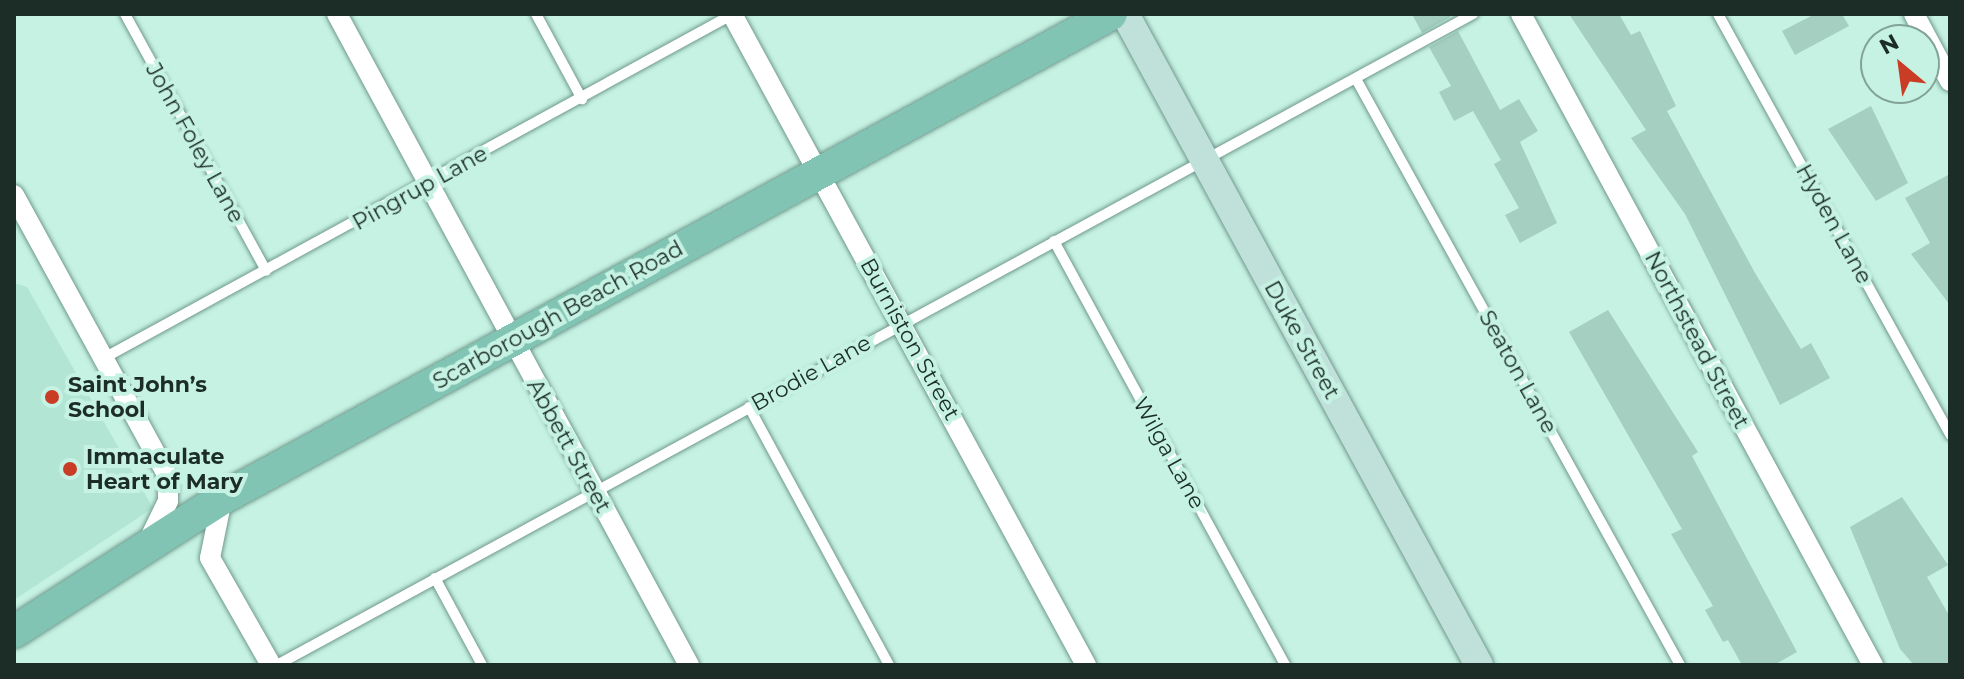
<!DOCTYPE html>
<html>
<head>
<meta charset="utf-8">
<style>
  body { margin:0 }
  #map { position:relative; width:1964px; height:679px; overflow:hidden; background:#c6f2e3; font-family:Montserrat,sans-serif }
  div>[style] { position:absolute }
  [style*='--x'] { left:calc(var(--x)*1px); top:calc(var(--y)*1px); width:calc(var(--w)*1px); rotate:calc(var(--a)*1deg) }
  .built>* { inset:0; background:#b2e5d4 }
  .building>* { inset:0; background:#a4cfc1 }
  .roads { filter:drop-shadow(0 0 2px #70998c) drop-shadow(0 0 2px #70998c) }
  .service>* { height:10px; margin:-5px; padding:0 5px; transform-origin:5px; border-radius:5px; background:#fff }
  .minor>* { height:20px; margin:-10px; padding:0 10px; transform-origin:10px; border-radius:10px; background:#fff }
  .secondary>* { height:28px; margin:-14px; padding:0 14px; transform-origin:14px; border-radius:14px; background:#c0e1d9 }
  .primary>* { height:32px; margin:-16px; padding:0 16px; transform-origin:16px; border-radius:16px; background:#81c4b3 }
  .dots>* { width:22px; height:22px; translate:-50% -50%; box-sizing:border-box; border:4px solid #c6f2e3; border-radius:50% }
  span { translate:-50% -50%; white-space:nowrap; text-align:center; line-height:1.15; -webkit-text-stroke:8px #c6f2e3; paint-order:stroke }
  .street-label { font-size:22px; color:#1c2d28 }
  .poi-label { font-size:22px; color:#1c2d28; font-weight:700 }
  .left { translate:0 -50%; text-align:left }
  .frame { position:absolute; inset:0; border:16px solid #1c2d28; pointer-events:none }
  .north { position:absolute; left:1860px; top:24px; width:80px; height:80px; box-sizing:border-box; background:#c6f2e3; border:2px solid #82a398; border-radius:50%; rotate:331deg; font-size:22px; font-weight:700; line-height:32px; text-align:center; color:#1c2d28 }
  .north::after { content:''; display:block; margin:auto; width:28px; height:36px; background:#c93d26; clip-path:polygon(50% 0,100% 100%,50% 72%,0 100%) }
</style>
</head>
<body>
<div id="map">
  <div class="built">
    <div style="clip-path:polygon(14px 283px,27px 287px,153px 508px,14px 600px)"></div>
  </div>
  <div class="building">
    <div style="clip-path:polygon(1412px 14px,1449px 14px,1450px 17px,1422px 33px)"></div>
    <div style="clip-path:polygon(1569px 14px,1619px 14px,1631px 35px,1640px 31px,1676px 106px,1667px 111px,1755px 273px,1801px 349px,1811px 343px,1830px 378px,1780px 405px,1685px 214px,1631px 138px,1646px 130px)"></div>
    <div style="clip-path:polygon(1815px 14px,1842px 14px,1849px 26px,1795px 55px,1782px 31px)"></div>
    <div style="clip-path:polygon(1458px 31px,1500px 110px,1519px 99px,1538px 131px,1520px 142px,1557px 223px,1520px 243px,1505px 215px,1519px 208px,1494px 164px,1501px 160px,1473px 111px,1454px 121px,1439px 92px,1451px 86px,1429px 47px)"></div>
    <div style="clip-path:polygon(1871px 106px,1908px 183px,1876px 201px,1828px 129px)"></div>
    <div style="clip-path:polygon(1950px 174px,1950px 305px,1911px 254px,1930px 243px,1905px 198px)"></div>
    <div style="clip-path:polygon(1608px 310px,1698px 452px,1692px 456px,1797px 652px,1774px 665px,1742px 665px,1728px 640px,1723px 642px,1705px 610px,1713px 606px,1671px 534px,1682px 529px,1569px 332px)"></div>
    <div style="clip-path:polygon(1902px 497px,1948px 565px,1927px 577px,1950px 617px,1950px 665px,1914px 665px,1900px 649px,1850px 527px)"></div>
  </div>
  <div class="roads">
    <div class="service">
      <div style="--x:125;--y:14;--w:293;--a:61.2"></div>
      <div style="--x:536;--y:14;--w:97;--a:61.6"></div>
      <div style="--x:1718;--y:14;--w:481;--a:61.1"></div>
      <div style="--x:1356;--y:79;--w:670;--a:61.06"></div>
      <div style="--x:1054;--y:241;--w:483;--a:61.4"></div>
      <div style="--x:104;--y:358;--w:717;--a:-28.67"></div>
      <div style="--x:749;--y:407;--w:294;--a:61.5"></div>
      <div style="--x:435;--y:578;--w:99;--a:61.6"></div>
      <div style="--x:277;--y:665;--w:1362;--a:-28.56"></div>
    </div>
    <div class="minor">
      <div style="--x:337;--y:14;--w:740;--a:61.6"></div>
      <div style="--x:732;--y:14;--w:741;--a:61.46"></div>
      <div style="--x:1521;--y:14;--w:740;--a:61.6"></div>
      <div style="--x:1914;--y:14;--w:76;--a:61.8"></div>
      <div style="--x:14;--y:195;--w:320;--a:61.3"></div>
      <div style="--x:168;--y:476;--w:25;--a:90"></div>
      <div style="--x:168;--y:501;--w:48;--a:116"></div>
      <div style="--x:222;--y:499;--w:60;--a:101.5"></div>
      <div style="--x:210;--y:558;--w:123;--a:60.3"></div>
    </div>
    <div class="secondary">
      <div style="--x:1125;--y:14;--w:741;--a:61.46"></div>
    </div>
    <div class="primary">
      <div style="--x:14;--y:632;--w:248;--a:-32.7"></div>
      <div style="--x:223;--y:498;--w:1011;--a:-28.59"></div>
    </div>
  </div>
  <div class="dots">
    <div style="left:52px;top:397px;background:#c93d26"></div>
    <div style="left:70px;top:469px;background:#c93d26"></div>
  </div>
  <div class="street-label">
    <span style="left:195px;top:143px;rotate:61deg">John Foley Lane</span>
    <span style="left:420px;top:188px;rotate:-29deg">Pingrup Lane</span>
    <span style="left:1834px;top:224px;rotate:61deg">Hyden Lane</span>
    <span style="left:558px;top:315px;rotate:-29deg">Scarborough Beach Road</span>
    <span style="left:910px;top:339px;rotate:61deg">Burniston Street</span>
    <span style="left:1302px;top:340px;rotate:61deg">Duke Street</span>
    <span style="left:1697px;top:340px;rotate:62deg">Northstead Street</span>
    <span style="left:1518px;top:372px;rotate:61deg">Seaton Lane</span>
    <span style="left:811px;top:373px;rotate:-29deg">Brodie Lane</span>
    <span style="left:569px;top:446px;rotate:61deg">Abbett Street</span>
    <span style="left:1169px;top:453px;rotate:61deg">Wilga Lane</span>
  </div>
  <div class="poi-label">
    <span class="left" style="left:68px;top:397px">Saint John’s<br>School</span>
    <span class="left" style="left:86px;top:469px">Immaculate<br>Heart of Mary</span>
  </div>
  <div class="frame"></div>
  <div class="north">N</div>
</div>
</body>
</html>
